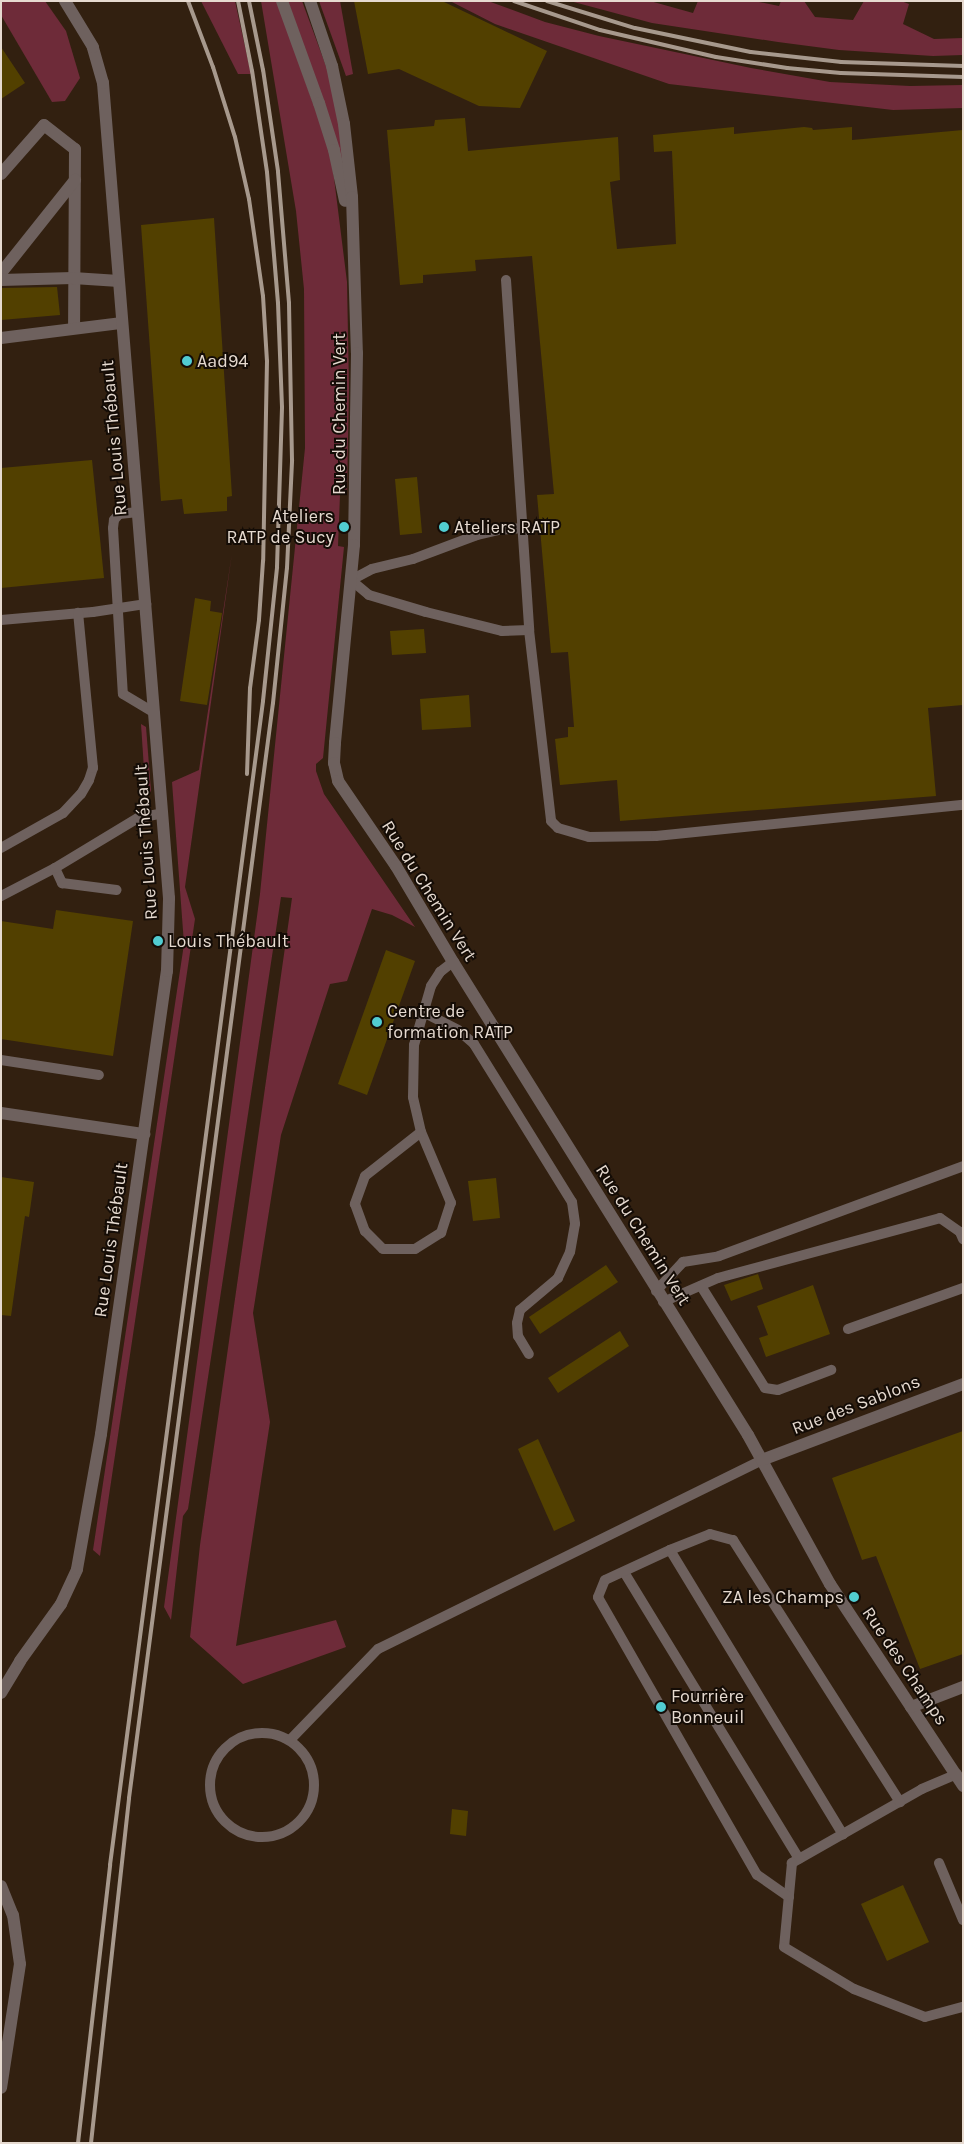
<!DOCTYPE html>
<html>
<head>
<meta charset="utf-8">
<style>
  body { margin:0 }
  #map { position:relative; width:964px; height:2144px; overflow:hidden; background:#322010; font-family:Karla,sans-serif }
  div>[style] { position:absolute }
  [style*='--x'] { left:calc(var(--x)*1px); top:calc(var(--y)*1px); width:calc(var(--w)*1px); rotate:calc(var(--a)*1deg) }
  .green>* { inset:0; background:#6e2b39 }
  .building>* { inset:0; background:#524000 }
  .lane>* { height:10px; margin:-5px; padding:0 5px; transform-origin:5px; border-radius:5px; background:#6e615e }
  .lane>.ring { margin:-5px; padding:0; box-sizing:content-box; background:none; border:10px solid #6e615e; border-radius:50% }
  .street>* { height:12px; margin:-6px; padding:0 6px; transform-origin:6px; border-radius:6px; background:#6e615e }
  .rail>* { height:4px; margin:-2px; padding:0 2px; transform-origin:2px; border-radius:2px; background:#a7998d }
  .dots>* { width:14px; height:14px; translate:-50% -50%; box-sizing:border-box; border:2px solid #140c06; border-radius:50% }
  span { translate:-50% -50%; white-space:nowrap; text-align:center; line-height:1.15; -webkit-text-stroke:4px #140c06; paint-order:stroke }
  .poi-label { font-size:18px; color:#e6dad0 }
  .left { translate:0 -50%; text-align:left }
  .right { translate:-100% -50%; text-align:right }
  .street-label { font-size:18px; color:#e6dad0 }
  .frame { position:absolute; inset:0; border:2px solid #e6dad0; pointer-events:none }
</style>
</head>
<body>
<div id="map">
  <div class="green">
    <div style="clip-path:polygon(1px 1px,45px 1px,66px 31px,80px 78px,65px 101px,52px 102px,1px 15px)"></div>
    <div style="clip-path:polygon(201px 1px,235px 1px,251px 74px,238px 74px)"></div>
    <div style="clip-path:polygon(261px 1px,277px 1px,331px 154px,347px 282px,349px 388px,347px 494px,340px 495px,338px 546px,344px 547px,323px 758px,316px 764px,316px 771px,324px 794px,415px 927px,392px 915px,372px 909px,347px 981px,330px 984px,281px 1135px,253px 1313px,270px 1422px,236px 1646px,336px 1620px,346px 1647px,243px 1684px,190px 1637px,200px 1545px,292px 898px,281px 897px,188px 1509px,183px 1516px,171px 1620px,164px 1607px,260px 894px,305px 448px,304px 289px,296px 211px)"></div>
    <div style="clip-path:polygon(288px 1px,302px 1px,330px 77px,345px 160px,341px 159px)"></div>
    <div style="clip-path:polygon(319px 1px,340px 1px,353px 74px,346px 76px)"></div>
    <div style="clip-path:polygon(450px 1px,488px 1px,545px 22px,599px 36px,751px 68px,830px 82px,910px 86px,963px 85px,963px 108px,893px 110px,669px 84px,495px 24px)"></div>
    <div style="clip-path:polygon(570px 1px,650px 1px,693px 13px,698px 1px,754px 1px,779px 6px,781px 1px,804px 1px,815px 17px,853px 20px,864px 1px,901px 1px,909px 4px,903px 24px,934px 39px,963px 38px,963px 55px,933px 56px,839px 50px,778px 42px,652px 23px)"></div>
    <div style="clip-path:polygon(232px 553px,185px 887px,195px 919px,100px 1556px,93px 1550px,184px 944px,172px 782px,199px 770px)"></div>
    <div style="clip-path:polygon(141px 724px,146px 727px,151px 791px,146px 799px)"></div>
  </div>
  <div class="building">
    <div style="clip-path:polygon(354px 1px,442px 1px,547px 51px,520px 108px,479px 106px,399px 69px,368px 74px)"></div>
    <div style="clip-path:polygon(1px 47px,25px 83px,1px 99px)"></div>
    <div style="clip-path:polygon(465px 118px,468px 151px,618px 137px,620px 180px,610px 182px,617px 249px,676px 244px,672px 151px,654px 152px,653px 135px,734px 127px,734px 134px,804px 127px,812px 128px,813px 130px,852px 127px,852px 140px,963px 130px,963px 705px,928px 708px,936px 796px,620px 821px,617px 780px,560px 785px,555px 739px,568px 737px,568px 727px,574px 727px,568px 652px,551px 653px,537px 495px,554px 494px,532px 256px,475px 260px,476px 271px,423px 275px,423px 283px,400px 285px,387px 130px,434px 126px,435px 120px)"></div>
    <div style="clip-path:polygon(214px 218px,232px 496px,227px 497px,227px 511px,184px 514px,182px 499px,161px 501px,141px 225px)"></div>
    <div style="clip-path:polygon(57px 287px,60px 315px,1px 320px,1px 288px)"></div>
    <div style="clip-path:polygon(92px 460px,104px 578px,1px 588px,1px 468px)"></div>
    <div style="clip-path:polygon(417px 477px,422px 533px,400px 535px,395px 479px)"></div>
    <div style="clip-path:polygon(195px 598px,211px 601px,210px 611px,222px 613px,207px 705px,180px 701px)"></div>
    <div style="clip-path:polygon(424px 629px,426px 653px,392px 655px,390px 631px)"></div>
    <div style="clip-path:polygon(469px 695px,471px 727px,422px 730px,420px 699px)"></div>
    <div style="clip-path:polygon(56px 910px,133px 921px,113px 1056px,1px 1039px,1px 921px,53px 929px)"></div>
    <div style="clip-path:polygon(386px 950px,415px 961px,367px 1095px,338px 1084px)"></div>
    <div style="clip-path:polygon(1px 1177px,34px 1182px,29px 1217px,25px 1216px,11px 1316px,1px 1315px)"></div>
    <div style="clip-path:polygon(496px 1178px,500px 1218px,473px 1221px,468px 1181px)"></div>
    <div style="clip-path:polygon(606px 1265px,618px 1282px,540px 1334px,529px 1317px)"></div>
    <div style="clip-path:polygon(758px 1274px,763px 1289px,731px 1301px,724px 1285px)"></div>
    <div style="clip-path:polygon(813px 1285px,830px 1334px,766px 1357px,759px 1338px,768px 1335px,757px 1306px)"></div>
    <div style="clip-path:polygon(620px 1331px,629px 1346px,558px 1393px,548px 1378px)"></div>
    <div style="clip-path:polygon(963px 1431px,963px 1654px,920px 1669px,876px 1556px,862px 1560px,832px 1478px)"></div>
    <div style="clip-path:polygon(538px 1439px,575px 1521px,554px 1531px,518px 1449px)"></div>
    <div style="clip-path:polygon(452px 1809px,468px 1811px,466px 1836px,450px 1834px)"></div>
    <div style="clip-path:polygon(903px 1885px,929px 1942px,887px 1961px,861px 1904px)"></div>
  </div>
  <div class="lane">
    <div style="--x:506;--y:280;--w:351;--a:86.2"></div>
    <div style="--x:529;--y:630;--w:192;--a:83.4"></div>
    <div style="--x:551;--y:821;--w:10;--a:45"></div>
    <div style="--x:558;--y:828;--w:32;--a:16"></div>
    <div style="--x:589;--y:837;--w:67;--a:-0.9"></div>
    <div style="--x:656;--y:836;--w:309;--a:-5.8"></div>
    <div style="--x:138;--y:512;--w:19;--a:174"></div>
    <div style="--x:119;--y:514;--w:8;--a:130"></div>
    <div style="--x:114;--y:520;--w:8;--a:97"></div>
    <div style="--x:113;--y:528;--w:166;--a:86.6"></div>
    <div style="--x:123;--y:694;--w:37;--a:31"></div>
    <div style="--x:522;--y:528;--w:23;--a:175"></div>
    <div style="--x:499;--y:530;--w:23;--a:167"></div>
    <div style="--x:477;--y:535;--w:68;--a:159.4"></div>
    <div style="--x:413;--y:559;--w:42;--a:166.3"></div>
    <div style="--x:372;--y:569;--w:24;--a:152"></div>
    <div style="--x:351;--y:580;--w:23;--a:40"></div>
    <div style="--x:369;--y:595;--w:59;--a:16.6"></div>
    <div style="--x:426;--y:612;--w:78;--a:14"></div>
    <div style="--x:502;--y:631;--w:27;--a:-2"></div>
    <div style="--x:1;--y:620;--w:92;--a:-5"></div>
    <div style="--x:93;--y:612;--w:54;--a:-8.6"></div>
    <div style="--x:1;--y:848;--w:71;--a:-29.4"></div>
    <div style="--x:63;--y:813;--w:26;--a:-47"></div>
    <div style="--x:81;--y:794;--w:16;--a:-60"></div>
    <div style="--x:89;--y:780;--w:13;--a:-72"></div>
    <div style="--x:93;--y:768;--w:156;--a:-95.5"></div>
    <div style="--x:55;--y:868;--w:17;--a:65"></div>
    <div style="--x:62;--y:883;--w:55;--a:7.3"></div>
    <div style="--x:1;--y:896;--w:61;--a:-27.4"></div>
    <div style="--x:55;--y:868;--w:97;--a:-31.1"></div>
    <div style="--x:138;--y:818;--w:25;--a:-11"></div>
    <div style="--x:423;--y:1012;--w:39;--a:27"></div>
    <div style="--x:458;--y:1030;--w:21;--a:41"></div>
    <div style="--x:474;--y:1044;--w:186;--a:58.2"></div>
    <div style="--x:572;--y:1202;--w:22;--a:82"></div>
    <div style="--x:575;--y:1224;--w:28;--a:100"></div>
    <div style="--x:570;--y:1252;--w:29;--a:115"></div>
    <div style="--x:558;--y:1278;--w:50;--a:139.9"></div>
    <div style="--x:520;--y:1310;--w:13;--a:103"></div>
    <div style="--x:517;--y:1323;--w:13;--a:86"></div>
    <div style="--x:518;--y:1336;--w:21;--a:59"></div>
    <div style="--x:1;--y:1060;--w:99;--a:8.7"></div>
    <div style="--x:421;--y:1132;--w:71;--a:141.8"></div>
    <div style="--x:365;--y:1176;--w:30;--a:110"></div>
    <div style="--x:355;--y:1204;--w:29;--a:70"></div>
    <div style="--x:365;--y:1231;--w:25;--a:45"></div>
    <div style="--x:383;--y:1249;--w:32;--a:0"></div>
    <div style="--x:415;--y:1249;--w:31;--a:-32"></div>
    <div style="--x:441;--y:1233;--w:32;--a:-72"></div>
    <div style="--x:451;--y:1203;--w:77;--a:-112.9"></div>
    <div style="--x:421;--y:1132;--w:36;--a:-103"></div>
    <div style="--x:413;--y:1097;--w:52;--a:-88.9"></div>
    <div style="--x:414;--y:1045;--w:61;--a:-73.9"></div>
    <div style="--x:431;--y:986;--w:17;--a:-57"></div>
    <div style="--x:440;--y:972;--w:16;--a:-38"></div>
    <div style="--x:701;--y:1286;--w:120;--a:57.9"></div>
    <div style="--x:765;--y:1388;--w:13;--a:9"></div>
    <div style="--x:778;--y:1390;--w:57;--a:-20.7"></div>
    <div style="--x:656;--y:1291;--w:40;--a:-47"></div>
    <div style="--x:683;--y:1262;--w:36;--a:-9"></div>
    <div style="--x:719;--y:1256;--w:260;--a:-20.2"></div>
    <div style="--x:663;--y:1302;--w:60;--a:-23.6"></div>
    <div style="--x:718;--y:1278;--w:230;--a:-15.1"></div>
    <div style="--x:940;--y:1218;--w:24;--a:35"></div>
    <div style="--x:960;--y:1232;--w:8;--a:67"></div>
    <div style="--x:848;--y:1329;--w:122;--a:-19.6"></div>
    <div style="--x:670;--y:1550;--w:333;--a:58.7"></div>
    <div style="--x:624;--y:1572;--w:336;--a:58.6"></div>
    <div class="ring" style="left:210px;top:1733px;width:94px;height:94px"></div>
    <div style="--x:290;--y:1740;--w:127;--a:-46"></div>
    <div style="--x:378;--y:1649;--w:428;--a:-26.2"></div>
    <div style="--x:957;--y:1774;--w:38;--a:157"></div>
    <div style="--x:922;--y:1789;--w:150;--a:150.4"></div>
    <div style="--x:792;--y:1863;--w:84;--a:95.4"></div>
    <div style="--x:784;--y:1947;--w:82;--a:31"></div>
    <div style="--x:854;--y:1989;--w:76;--a:21.5"></div>
    <div style="--x:925;--y:2017;--w:39;--a:-15"></div>
    <div style="--x:939;--y:1863;--w:62;--a:67.2"></div>
    <div style="--x:789;--y:1897;--w:39;--a:-145"></div>
    <div style="--x:757;--y:1875;--w:320;--a:-119.8"></div>
    <div style="--x:598;--y:1597;--w:18;--a:-68"></div>
    <div style="--x:605;--y:1580;--w:72;--a:-24.8"></div>
    <div style="--x:670;--y:1550;--w:43;--a:-21.8"></div>
    <div style="--x:710;--y:1534;--w:24;--a:15"></div>
    <div style="--x:733;--y:1540;--w:311;--a:57.5"></div>
  </div>
  <div class="street">
    <div style="--x:282;--y:1;--w:109;--a:70.1"></div>
    <div style="--x:319;--y:103;--w:49;--a:72.3"></div>
    <div style="--x:334;--y:150;--w:52;--a:77.8"></div>
    <div style="--x:310;--y:1;--w:69;--a:71.3"></div>
    <div style="--x:332;--y:66;--w:59;--a:78.3"></div>
    <div style="--x:344;--y:124;--w:73;--a:83.7"></div>
    <div style="--x:352;--y:197;--w:156;--a:88.2"></div>
    <div style="--x:357;--y:353;--w:192;--a:90.9"></div>
    <div style="--x:354;--y:545;--w:199;--a:95.5"></div>
    <div style="--x:335;--y:743;--w:20;--a:93"></div>
    <div style="--x:334;--y:763;--w:18;--a:77"></div>
    <div style="--x:338;--y:781;--w:103;--a:55.7"></div>
    <div style="--x:396;--y:866;--w:112;--a:59.3"></div>
    <div style="--x:453;--y:962;--w:557;--a:58.05"></div>
    <div style="--x:748;--y:1435;--w:170;--a:61.2"></div>
    <div style="--x:830;--y:1584;--w:242;--a:56.6"></div>
    <div style="--x:1;--y:174;--w:65;--a:-48.7"></div>
    <div style="--x:44;--y:125;--w:39;--a:38"></div>
    <div style="--x:75;--y:149;--w:179;--a:90.3"></div>
    <div style="--x:1;--y:273;--w:119;--a:-51.5"></div>
    <div style="--x:1;--y:280;--w:72;--a:-1.6"></div>
    <div style="--x:73;--y:278;--w:46;--a:3.7"></div>
    <div style="--x:1;--y:338;--w:122;--a:-7.1"></div>
    <div style="--x:1;--y:1113;--w:145;--a:8.4"></div>
    <div style="--x:762;--y:1460;--w:215;--a:-20.7"></div>
    <div style="--x:1;--y:1693;--w:37;--a:-59"></div>
    <div style="--x:20;--y:1661;--w:70;--a:-54.3"></div>
    <div style="--x:61;--y:1604;--w:38;--a:-65"></div>
    <div style="--x:77;--y:1569;--w:137;--a:-79.9"></div>
    <div style="--x:101;--y:1434;--w:468;--a:-81.9"></div>
    <div style="--x:167;--y:971;--w:73;--a:-88.4"></div>
    <div style="--x:169;--y:898;--w:818;--a:-94.63"></div>
    <div style="--x:103;--y:83;--w:37;--a:-106"></div>
    <div style="--x:93;--y:47;--w:54;--a:-121.3"></div>
    <div style="--x:911;--y:1707;--w:56;--a:-21"></div>
    <div style="--x:1;--y:1886;--w:31;--a:68"></div>
    <div style="--x:13;--y:1915;--w:49;--a:81.9"></div>
    <div style="--x:20;--y:1964;--w:125;--a:98.7"></div>
  </div>
  <div class="rail">
    <div style="--x:188;--y:1;--w:71;--a:69.3"></div>
    <div style="--x:213;--y:67;--w:73;--a:72.6"></div>
    <div style="--x:235;--y:137;--w:64;--a:77.3"></div>
    <div style="--x:249;--y:199;--w:98;--a:81.8"></div>
    <div style="--x:263;--y:296;--w:65;--a:86.5"></div>
    <div style="--x:267;--y:361;--w:200;--a:91.1"></div>
    <div style="--x:263;--y:561;--w:59;--a:93.9"></div>
    <div style="--x:259;--y:620;--w:69;--a:97.5"></div>
    <div style="--x:250;--y:688;--w:86;--a:92"></div>
    <div style="--x:514;--y:1;--w:91;--a:18.6"></div>
    <div style="--x:600;--y:30;--w:119;--a:13.1"></div>
    <div style="--x:716;--y:57;--w:72;--a:8.8"></div>
    <div style="--x:787;--y:68;--w:54;--a:5.3"></div>
    <div style="--x:841;--y:73;--w:122;--a:1.9"></div>
    <div style="--x:547;--y:1;--w:92;--a:17.1"></div>
    <div style="--x:635;--y:28;--w:118;--a:11.7"></div>
    <div style="--x:751;--y:52;--w:91;--a:6.3"></div>
    <div style="--x:841;--y:62;--w:122;--a:1.9"></div>
    <div style="--x:78;--y:2143;--w:280;--a:-83.4"></div>
    <div style="--x:110;--y:1865;--w:1174;--a:-82.51"></div>
    <div style="--x:263;--y:701;--w:135;--a:-84"></div>
    <div style="--x:277;--y:567;--w:160;--a:-88.2"></div>
    <div style="--x:282;--y:407;--w:104;--a:-92.2"></div>
    <div style="--x:278;--y:303;--w:131;--a:-94.8"></div>
    <div style="--x:267;--y:172;--w:102;--a:-98.4"></div>
    <div style="--x:252;--y:71;--w:71;--a:-101.3"></div>
    <div style="--x:91;--y:2143;--w:347;--a:-83.7"></div>
    <div style="--x:129;--y:1798;--w:1104;--a:-82.51"></div>
    <div style="--x:273;--y:703;--w:136;--a:-84.1"></div>
    <div style="--x:287;--y:568;--w:108;--a:-87.3"></div>
    <div style="--x:292;--y:460;--w:157;--a:-91.1"></div>
    <div style="--x:289;--y:303;--w:132;--a:-94.8"></div>
    <div style="--x:278;--y:171;--w:102;--a:-98.4"></div>
    <div style="--x:263;--y:70;--w:70;--a:-101.5"></div>
  </div>
  <div class="dots">
    <div style="left:187px;top:361px;background:#51ccd1"></div>
    <div style="left:344px;top:527px;background:#51ccd1"></div>
    <div style="left:444px;top:527px;background:#51ccd1"></div>
    <div style="left:158px;top:941px;background:#51ccd1"></div>
    <div style="left:377px;top:1022px;background:#51ccd1"></div>
    <div style="left:854px;top:1597px;background:#51ccd1"></div>
    <div style="left:661px;top:1707px;background:#51ccd1"></div>
  </div>
  <div class="poi-label">
    <span class="left" style="left:197px;top:361px">Aad94</span>
    <span class="right" style="left:334px;top:527px">Ateliers<br>RATP de Sucy</span>
    <span class="left" style="left:454px;top:527px">Ateliers RATP</span>
    <span class="left" style="left:168px;top:941px">Louis Thébault</span>
    <span class="left" style="left:387px;top:1022px">Centre de<br>formation RATP</span>
    <span class="right" style="left:844px;top:1597px">ZA les Champs</span>
    <span class="left" style="left:671px;top:1707px">Fourrière<br>Bonneuil</span>
  </div>
  <div class="street-label">
    <span style="left:339px;top:414px;rotate:-90deg">Rue du Chemin Vert</span>
    <span style="left:114px;top:438px;rotate:-95deg">Rue Louis Thébault</span>
    <span style="left:146px;top:842px;rotate:-94deg">Rue Louis Thébault</span>
    <span style="left:429px;top:891px;rotate:58deg">Rue du Chemin Vert</span>
    <span style="left:643px;top:1235px;rotate:58deg">Rue du Chemin Vert</span>
    <span style="left:111px;top:1240px;rotate:-82deg">Rue Louis Thébault</span>
    <span style="left:856px;top:1405px;rotate:-21deg">Rue des Sablons</span>
    <span style="left:905px;top:1666px;rotate:56deg">Rue des Champs</span>
  </div>
  <div class="frame"></div>
</div>
</body>
</html>
